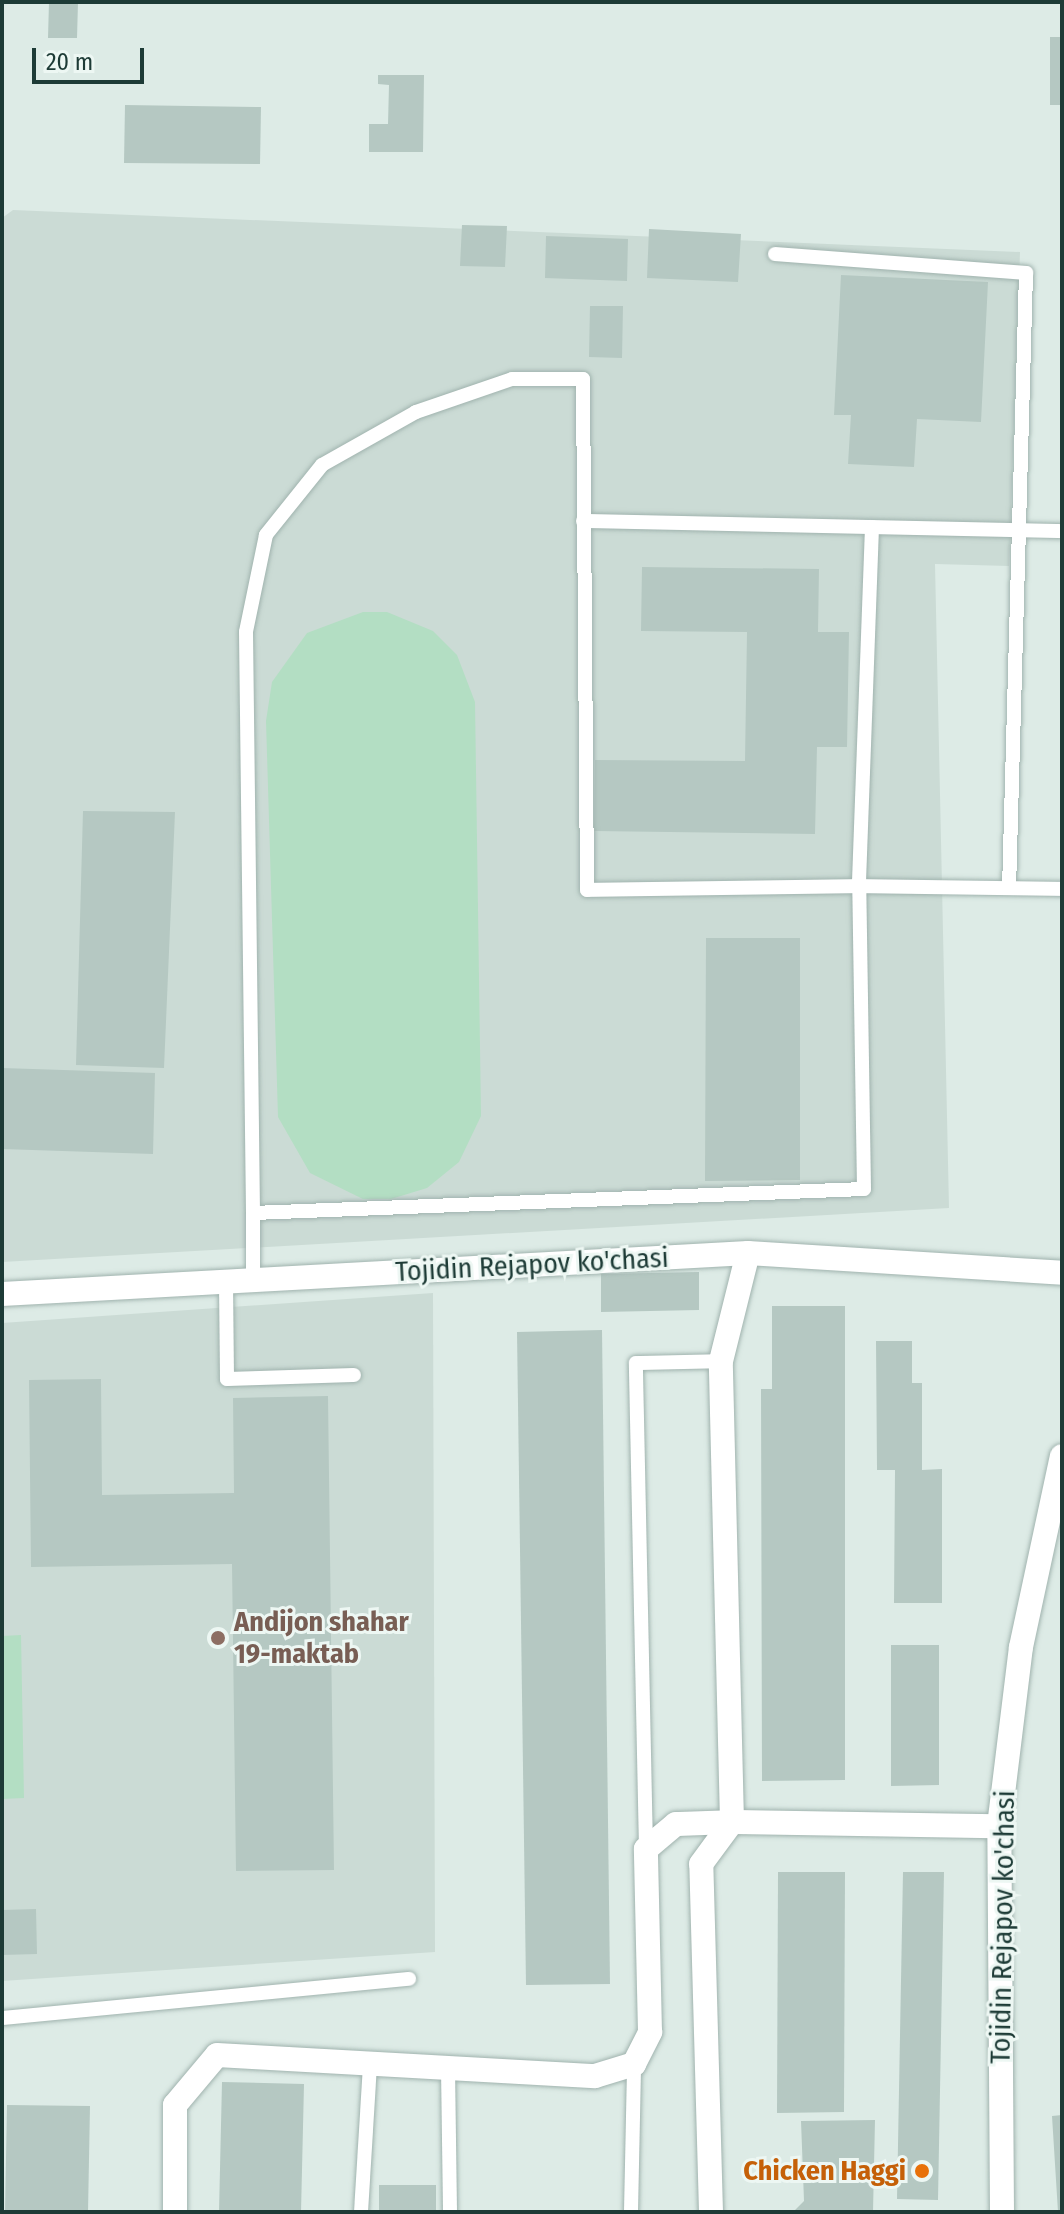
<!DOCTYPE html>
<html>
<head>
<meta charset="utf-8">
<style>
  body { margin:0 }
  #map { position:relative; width:1064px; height:2214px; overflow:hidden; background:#ddebe6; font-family:"Fira Sans Condensed",sans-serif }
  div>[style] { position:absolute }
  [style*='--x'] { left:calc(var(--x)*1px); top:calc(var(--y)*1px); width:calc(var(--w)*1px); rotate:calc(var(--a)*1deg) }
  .built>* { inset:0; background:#cbdbd5 }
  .green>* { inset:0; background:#b3dec3 }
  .building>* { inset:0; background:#b5c8c2 }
  .roads { filter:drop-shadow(0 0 2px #a0b3ae) drop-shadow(0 0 2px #a0b3ae) }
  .service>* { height:14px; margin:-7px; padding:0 7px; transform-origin:7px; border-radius:7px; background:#fff }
  .minor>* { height:24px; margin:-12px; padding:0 12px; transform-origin:12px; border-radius:12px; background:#fff }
  .tertiary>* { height:24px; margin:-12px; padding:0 12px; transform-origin:12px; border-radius:12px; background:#fff }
  .dots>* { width:22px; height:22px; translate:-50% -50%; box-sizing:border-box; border:4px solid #edf7f3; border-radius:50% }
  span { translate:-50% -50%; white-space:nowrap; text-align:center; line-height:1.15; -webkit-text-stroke:6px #edf7f3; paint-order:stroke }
  .street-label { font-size:28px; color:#1d3b36 }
  .education-label { font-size:28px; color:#785e54; font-weight:700 }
  .left { translate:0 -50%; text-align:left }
  .food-label { font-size:28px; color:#c56008; font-weight:700 }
  .right { translate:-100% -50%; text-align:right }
  .frame { position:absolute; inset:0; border:4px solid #1d3b36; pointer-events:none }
  .scale { position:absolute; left:32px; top:48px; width:112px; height:36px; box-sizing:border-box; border:4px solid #1d3b36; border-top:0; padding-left:10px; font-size:24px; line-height:28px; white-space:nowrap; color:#1d3b36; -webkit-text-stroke:6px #edf7f3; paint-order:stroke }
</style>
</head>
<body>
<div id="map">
  <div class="built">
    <div style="clip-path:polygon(13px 210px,1020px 252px,1009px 566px,935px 564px,949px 1208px,2px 1262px,2px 218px)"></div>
    <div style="clip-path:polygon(433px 1293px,435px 1952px,2px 1981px,2px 1323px)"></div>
  </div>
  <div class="green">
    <div style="clip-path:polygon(363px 612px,387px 612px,433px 631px,457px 655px,475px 702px,481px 1116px,459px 1162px,427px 1188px,391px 1199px,363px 1199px,310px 1173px,278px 1117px,266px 721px,272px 682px,307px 633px)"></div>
    <div style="clip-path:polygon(21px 1635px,24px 1798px,2px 1799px,2px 1636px)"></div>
  </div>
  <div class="building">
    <div style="clip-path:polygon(49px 2px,78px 2px,77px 38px,48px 38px)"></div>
    <div style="clip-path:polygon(1050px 37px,1062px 37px,1062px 105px,1050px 105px)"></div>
    <div style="clip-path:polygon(378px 75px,424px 75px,423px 152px,369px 152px,369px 124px,388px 124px,389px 85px,378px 84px)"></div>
    <div style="clip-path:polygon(125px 105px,261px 107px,260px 164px,124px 163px)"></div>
    <div style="clip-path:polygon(462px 225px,507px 226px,505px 267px,460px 266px)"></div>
    <div style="clip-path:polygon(649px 229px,741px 234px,738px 282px,647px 278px)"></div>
    <div style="clip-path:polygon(546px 236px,628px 239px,627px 281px,545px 278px)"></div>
    <div style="clip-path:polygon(841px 275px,988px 282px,981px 422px,917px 419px,914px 467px,848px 464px,851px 415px,834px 415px)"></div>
    <div style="clip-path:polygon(590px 306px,623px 306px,622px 358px,589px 357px)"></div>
    <div style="clip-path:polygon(642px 567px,819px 569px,818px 632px,849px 632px,847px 747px,817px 747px,815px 834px,594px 831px,595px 760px,745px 761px,747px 632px,641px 631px)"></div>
    <div style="clip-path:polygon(83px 811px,175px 812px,164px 1068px,76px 1065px)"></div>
    <div style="clip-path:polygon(706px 938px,800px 938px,800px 1180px,705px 1181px)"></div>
    <div style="clip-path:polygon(2px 1068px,155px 1073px,153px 1154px,2px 1149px)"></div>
    <div style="clip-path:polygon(699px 1272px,699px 1310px,601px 1312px,601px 1274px)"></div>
    <div style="clip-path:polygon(772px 1306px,845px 1306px,845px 1780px,762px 1781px,761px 1389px,772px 1389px)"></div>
    <div style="clip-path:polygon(602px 1330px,610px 1984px,526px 1985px,517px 1332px)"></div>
    <div style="clip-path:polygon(876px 1341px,912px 1341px,912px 1383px,922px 1383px,922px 1470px,942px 1469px,942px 1603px,894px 1603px,895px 1470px,877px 1470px)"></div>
    <div style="clip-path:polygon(101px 1379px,102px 1495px,234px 1493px,233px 1398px,328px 1396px,334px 1870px,236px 1871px,232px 1564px,31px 1567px,29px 1380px)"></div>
    <div style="clip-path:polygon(891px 1645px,939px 1645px,939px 1785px,891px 1786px)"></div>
    <div style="clip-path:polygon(778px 1872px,845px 1872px,844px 2112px,777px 2113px)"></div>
    <div style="clip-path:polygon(903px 1872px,944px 1872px,938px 2200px,897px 2199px)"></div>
    <div style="clip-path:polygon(36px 1909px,37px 1954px,2px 1955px,2px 1910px)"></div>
    <div style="clip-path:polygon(222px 2082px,304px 2084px,301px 2212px,219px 2212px)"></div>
    <div style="clip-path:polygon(7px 2105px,90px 2106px,88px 2212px,5px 2212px)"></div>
    <div style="clip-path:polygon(1062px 2115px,1062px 2212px,1058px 2212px,1052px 2116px)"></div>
    <div style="clip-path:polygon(875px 2120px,873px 2212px,793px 2212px,804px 2201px,801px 2121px)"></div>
    <div style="clip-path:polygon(379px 2185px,436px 2185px,436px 2212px,379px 2212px)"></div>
  </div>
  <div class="roads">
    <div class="service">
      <div style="--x:775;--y:254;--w:252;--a:4.3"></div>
      <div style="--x:1026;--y:273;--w:615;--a:91.58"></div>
      <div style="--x:583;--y:521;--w:479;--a:1.2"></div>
      <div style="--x:872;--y:527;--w:359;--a:92.1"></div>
      <div style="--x:859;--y:886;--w:203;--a:0.8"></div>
      <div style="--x:253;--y:1213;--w:611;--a:-2.25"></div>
      <div style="--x:864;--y:1189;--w:303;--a:-90.9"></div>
      <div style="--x:859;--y:886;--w:272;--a:179.2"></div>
      <div style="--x:587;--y:890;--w:511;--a:-90.45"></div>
      <div style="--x:583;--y:379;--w:71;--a:180"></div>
      <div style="--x:512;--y:379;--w:102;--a:161"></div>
      <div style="--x:416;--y:412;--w:108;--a:150.6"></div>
      <div style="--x:322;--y:465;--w:90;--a:128.7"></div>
      <div style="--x:266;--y:535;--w:99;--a:101.7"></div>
      <div style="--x:246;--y:632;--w:581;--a:89.31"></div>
      <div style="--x:253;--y:1213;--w:67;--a:90"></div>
      <div style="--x:226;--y:1282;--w:97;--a:89.4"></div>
      <div style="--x:227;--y:1379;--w:127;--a:-1.8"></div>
      <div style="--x:646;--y:1849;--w:486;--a:-91.2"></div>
      <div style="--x:636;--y:1363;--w:85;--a:-1.3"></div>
      <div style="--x:2;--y:2018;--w:409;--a:-5.5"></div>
      <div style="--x:448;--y:2068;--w:144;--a:89.2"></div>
      <div style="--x:361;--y:2212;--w:149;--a:-86.5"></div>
      <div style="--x:631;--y:2212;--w:148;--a:-88.8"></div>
    </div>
    <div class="minor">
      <div style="--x:2;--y:1294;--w:747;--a:-3.15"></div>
      <div style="--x:748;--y:1253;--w:315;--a:3.6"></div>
      <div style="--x:175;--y:2212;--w:107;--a:-90"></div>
      <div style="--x:175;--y:2105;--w:65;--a:-50"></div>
      <div style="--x:217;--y:2055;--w:379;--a:3.2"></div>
      <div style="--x:595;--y:2076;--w:41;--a:-17.1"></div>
      <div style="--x:634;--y:2064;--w:36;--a:-63"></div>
      <div style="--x:650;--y:2032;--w:183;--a:-91.3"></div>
      <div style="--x:646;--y:1849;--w:39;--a:-40"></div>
      <div style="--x:676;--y:1824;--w:56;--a:-2"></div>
      <div style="--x:732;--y:1822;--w:461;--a:-91.4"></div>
      <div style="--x:721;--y:1361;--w:111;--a:-76"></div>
      <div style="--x:711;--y:2212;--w:348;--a:-91.6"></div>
      <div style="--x:701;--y:1864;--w:52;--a:-53.6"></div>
      <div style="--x:732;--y:1822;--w:267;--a:0.9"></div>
    </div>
    <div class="tertiary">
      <div style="--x:1002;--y:2212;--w:386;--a:-90.4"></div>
      <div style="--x:999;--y:1826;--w:180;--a:-83"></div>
      <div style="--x:1021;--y:1647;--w:195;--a:-77.9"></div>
    </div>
  </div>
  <div class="dots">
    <div style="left:218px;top:1638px;background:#8d6e63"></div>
    <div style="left:922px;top:2171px;background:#e8710a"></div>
  </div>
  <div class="street-label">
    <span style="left:532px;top:1265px;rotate:-3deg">Tojidin Rejapov ko'chasi</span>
    <span style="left:1003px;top:1927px;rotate:-89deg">Tojidin Rejapov ko'chasi</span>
  </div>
  <div class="education-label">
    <span class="left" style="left:234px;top:1638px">Andijon shahar<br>19-maktab</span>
  </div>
  <div class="food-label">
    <span class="right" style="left:906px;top:2171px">Chicken Haggi</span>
  </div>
  <div class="frame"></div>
  <div class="scale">20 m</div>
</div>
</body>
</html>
